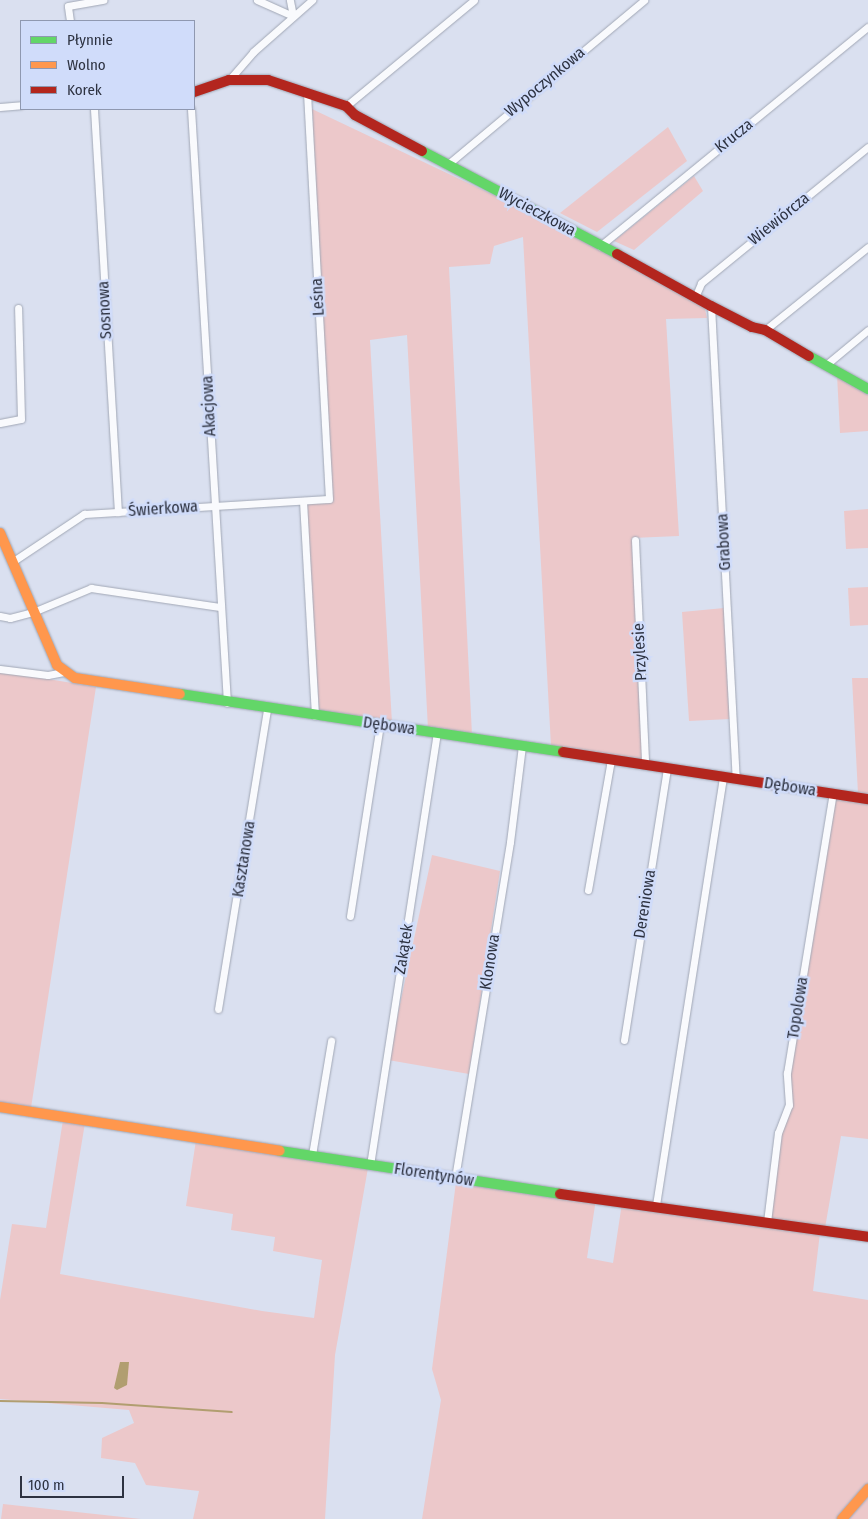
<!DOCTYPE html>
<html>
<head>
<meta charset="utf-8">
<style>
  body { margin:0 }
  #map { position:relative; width:868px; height:1519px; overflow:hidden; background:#dae0f0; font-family:"Fira Sans Condensed",sans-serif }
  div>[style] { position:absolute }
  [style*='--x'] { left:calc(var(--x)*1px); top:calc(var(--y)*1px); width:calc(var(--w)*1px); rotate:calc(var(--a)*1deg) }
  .green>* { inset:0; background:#ecc8ca }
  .water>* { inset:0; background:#b19e70 }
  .stream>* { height:2px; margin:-1px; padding:0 1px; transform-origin:1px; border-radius:1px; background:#b19e70 }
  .roads { filter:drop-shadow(0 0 1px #a1a7b5) drop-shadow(0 0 1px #a1a7b5) }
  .street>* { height:7px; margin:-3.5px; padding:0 3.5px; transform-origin:3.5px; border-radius:3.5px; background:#f9fafd }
  .fast>* { height:10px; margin:-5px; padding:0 5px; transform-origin:5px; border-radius:5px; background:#63d668 }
  .slow>* { height:10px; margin:-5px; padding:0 5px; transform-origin:5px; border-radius:5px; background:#ff974d }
  .jam>* { height:10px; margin:-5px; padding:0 5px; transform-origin:5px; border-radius:5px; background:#b3261e }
  span { translate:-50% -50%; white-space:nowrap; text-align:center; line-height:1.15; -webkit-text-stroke:5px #d0dcfa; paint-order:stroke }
  .street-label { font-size:16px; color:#2d3241 }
  .legend { position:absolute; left:20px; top:20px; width:175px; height:90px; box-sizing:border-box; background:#d0dcfa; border:1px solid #8f98b0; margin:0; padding:6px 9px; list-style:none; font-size:15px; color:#2d3241 }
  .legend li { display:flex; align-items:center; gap:10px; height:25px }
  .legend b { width:25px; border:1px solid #8f98b0 }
  .scale { position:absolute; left:20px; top:1476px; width:104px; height:22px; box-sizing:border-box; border:2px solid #2d3241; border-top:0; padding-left:6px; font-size:15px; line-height:18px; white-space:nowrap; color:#2d3241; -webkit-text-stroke:4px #d0dcfa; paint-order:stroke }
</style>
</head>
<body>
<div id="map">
  <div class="green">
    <div style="clip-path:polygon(312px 109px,552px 223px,664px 281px,704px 305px,707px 318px,666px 319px,679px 536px,632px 538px,642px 730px,643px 758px,640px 760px,551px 746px,523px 237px,494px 246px,490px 264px,449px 267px,472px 735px,428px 729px,407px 335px,370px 340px,392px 723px,322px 713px,319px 709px,305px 502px,331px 500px)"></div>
    <div style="clip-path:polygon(668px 127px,687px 161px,597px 232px,560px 213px)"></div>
    <div style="clip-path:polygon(694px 176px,703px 191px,634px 250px,614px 241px)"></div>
    <div style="clip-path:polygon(837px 375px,868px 395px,868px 431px,840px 433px)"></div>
    <div style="clip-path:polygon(868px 509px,868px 548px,846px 549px,844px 511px)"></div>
    <div style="clip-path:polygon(868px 587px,868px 625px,850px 626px,848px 588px)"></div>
    <div style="clip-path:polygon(724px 608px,730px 719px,689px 721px,682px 612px)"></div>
    <div style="clip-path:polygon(0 671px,96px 687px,31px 1108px,0 1103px)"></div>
    <div style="clip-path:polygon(852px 678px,868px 678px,868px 795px,858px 794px)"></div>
    <div style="clip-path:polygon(833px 796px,868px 802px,868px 1139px,841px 1136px,825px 1228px,770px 1219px,781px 1133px,791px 1105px,790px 1072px)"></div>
    <div style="clip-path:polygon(432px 855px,500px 871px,469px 1074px,388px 1060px)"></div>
    <div style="clip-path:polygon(63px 1120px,85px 1123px,60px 1274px,262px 1311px,314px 1318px,322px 1260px,273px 1251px,275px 1237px,231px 1230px,233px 1214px,186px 1206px,196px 1140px,368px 1168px,335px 1355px,325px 1519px,193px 1519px,199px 1491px,146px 1485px,135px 1463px,101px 1458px,102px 1438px,134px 1423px,129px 1410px,0 1399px,0 1300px,12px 1224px,46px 1228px)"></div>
    <div style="clip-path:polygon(456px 1182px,596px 1199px,587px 1258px,613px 1263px,622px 1203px,820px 1233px,813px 1291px,868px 1300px,868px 1519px,422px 1519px,441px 1400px,432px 1369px)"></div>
    <div style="clip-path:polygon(3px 1504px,141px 1519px,1px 1519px)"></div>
  </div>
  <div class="water">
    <div style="clip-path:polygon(120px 1362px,129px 1362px,127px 1385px,117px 1390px,114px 1388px)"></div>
  </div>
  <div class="stream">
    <div style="--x:0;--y:1401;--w:102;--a:1.1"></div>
    <div style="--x:102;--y:1403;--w:130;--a:4"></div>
  </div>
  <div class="roads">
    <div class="street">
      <div style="--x:257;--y:0;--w:39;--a:24"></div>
      <div style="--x:293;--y:16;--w:16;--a:-101"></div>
      <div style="--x:70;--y:21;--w:15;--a:-98"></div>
      <div style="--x:68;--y:6;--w:36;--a:-10"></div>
      <div style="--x:229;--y:80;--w:37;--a:-49"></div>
      <div style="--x:253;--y:52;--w:79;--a:-41.4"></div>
      <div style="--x:346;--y:106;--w:166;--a:-39.6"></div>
      <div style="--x:0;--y:107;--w:21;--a:-5"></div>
      <div style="--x:94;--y:109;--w:404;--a:86.6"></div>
      <div style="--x:191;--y:109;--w:595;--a:86.53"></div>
      <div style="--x:447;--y:165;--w:257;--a:-39.9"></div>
      <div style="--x:600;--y:246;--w:346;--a:-39.3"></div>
      <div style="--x:696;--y:295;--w:13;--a:-67"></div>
      <div style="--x:701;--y:283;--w:215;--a:-39.2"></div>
      <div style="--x:711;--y:306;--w:473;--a:87"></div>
      <div style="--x:765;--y:330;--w:132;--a:-38.9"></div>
      <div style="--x:827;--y:364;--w:53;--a:-39.7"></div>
      <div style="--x:0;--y:423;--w:21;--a:-11"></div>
      <div style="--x:21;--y:419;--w:111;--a:-91.5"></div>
      <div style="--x:303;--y:501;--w:215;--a:86.8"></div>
      <div style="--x:635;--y:540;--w:224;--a:87.4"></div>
      <div style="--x:12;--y:562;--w:87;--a:-33.7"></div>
      <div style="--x:84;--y:514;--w:245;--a:-3.5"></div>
      <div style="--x:329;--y:499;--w:405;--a:-93.1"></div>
      <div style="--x:0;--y:616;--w:10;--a:11"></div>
      <div style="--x:10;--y:618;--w:24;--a:-15"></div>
      <div style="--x:33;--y:612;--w:63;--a:-22.5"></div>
      <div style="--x:91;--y:588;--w:130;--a:8.4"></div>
      <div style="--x:0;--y:669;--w:48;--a:7.1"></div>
      <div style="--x:48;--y:675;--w:16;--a:-11"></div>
      <div style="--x:588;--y:890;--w:133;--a:-80"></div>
      <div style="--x:350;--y:916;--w:193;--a:-81.1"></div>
      <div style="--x:218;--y:1009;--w:304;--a:-80.7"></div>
      <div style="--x:624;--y:1040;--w:276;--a:-81"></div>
      <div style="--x:312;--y:1155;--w:116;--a:-80.5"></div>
      <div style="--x:370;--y:1165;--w:437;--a:-81.2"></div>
      <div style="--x:455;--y:1178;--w:340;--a:-80.7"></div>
      <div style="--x:510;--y:842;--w:97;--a:-82.9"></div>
      <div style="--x:656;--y:1205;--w:434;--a:-81.1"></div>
      <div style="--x:767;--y:1222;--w:90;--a:-83"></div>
      <div style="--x:778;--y:1133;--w:30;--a:-69"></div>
      <div style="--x:789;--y:1105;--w:32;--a:-94"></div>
      <div style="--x:787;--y:1073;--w:284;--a:-80.7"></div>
    </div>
    <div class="fast">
      <div style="--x:422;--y:151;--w:221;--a:27.8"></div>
      <div style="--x:809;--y:356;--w:68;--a:29.2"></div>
      <div style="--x:180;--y:694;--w:387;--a:8.6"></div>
      <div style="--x:280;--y:1151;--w:283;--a:8.7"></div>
    </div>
    <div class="slow">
      <div style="--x:0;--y:533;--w:144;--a:66.6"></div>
      <div style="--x:57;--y:665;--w:22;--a:36"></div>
      <div style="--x:75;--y:678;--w:106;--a:8.7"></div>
      <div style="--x:0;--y:1107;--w:283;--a:8.9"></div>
      <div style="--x:842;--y:1519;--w:40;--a:-49"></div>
    </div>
    <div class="jam">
      <div style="--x:194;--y:92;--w:37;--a:-19"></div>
      <div style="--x:229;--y:80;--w:39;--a:0"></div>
      <div style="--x:268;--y:80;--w:82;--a:18.4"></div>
      <div style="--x:346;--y:106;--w:13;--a:45"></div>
      <div style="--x:355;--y:115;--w:76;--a:28.2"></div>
      <div style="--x:617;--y:254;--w:107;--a:29"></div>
      <div style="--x:711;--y:306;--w:46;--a:27.1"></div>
      <div style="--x:752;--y:327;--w:13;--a:13"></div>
      <div style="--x:765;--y:330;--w:51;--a:30.6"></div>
      <div style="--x:563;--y:752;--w:309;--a:8.8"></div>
      <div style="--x:560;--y:1194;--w:311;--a:7.9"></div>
    </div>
  </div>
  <div class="street-label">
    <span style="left:545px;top:82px;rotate:-40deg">Wypoczynkowa</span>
    <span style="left:734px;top:136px;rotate:-39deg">Krucza</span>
    <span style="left:537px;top:212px;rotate:28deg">Wycieczkowa</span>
    <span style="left:779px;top:219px;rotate:-39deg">Wiewiórcza</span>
    <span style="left:318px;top:297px;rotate:-93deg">Leśna</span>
    <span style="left:105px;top:310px;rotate:-93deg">Sosnowa</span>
    <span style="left:209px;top:406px;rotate:-93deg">Akacjowa</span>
    <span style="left:163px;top:509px;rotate:-4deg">Świerkowa</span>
    <span style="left:724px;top:542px;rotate:-93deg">Grabowa</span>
    <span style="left:640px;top:652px;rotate:-93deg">Przylesie</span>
    <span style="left:389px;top:726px;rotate:8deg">Dębowa</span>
    <span style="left:790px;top:787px;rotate:9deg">Dębowa</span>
    <span style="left:244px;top:859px;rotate:-81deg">Kasztanowa</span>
    <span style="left:645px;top:904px;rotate:-81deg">Dereniowa</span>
    <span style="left:404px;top:949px;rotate:-81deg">Zakątek</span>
    <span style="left:490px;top:962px;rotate:-81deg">Klonowa</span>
    <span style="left:798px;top:1008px;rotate:-81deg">Topolowa</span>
    <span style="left:434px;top:1175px;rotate:9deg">Florentynów</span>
  </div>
  <ul class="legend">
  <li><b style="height:6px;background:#63d668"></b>Płynnie</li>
  <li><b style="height:6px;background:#ff974d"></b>Wolno</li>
  <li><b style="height:6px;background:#b3261e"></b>Korek</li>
  </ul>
  <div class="scale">100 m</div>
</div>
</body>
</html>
